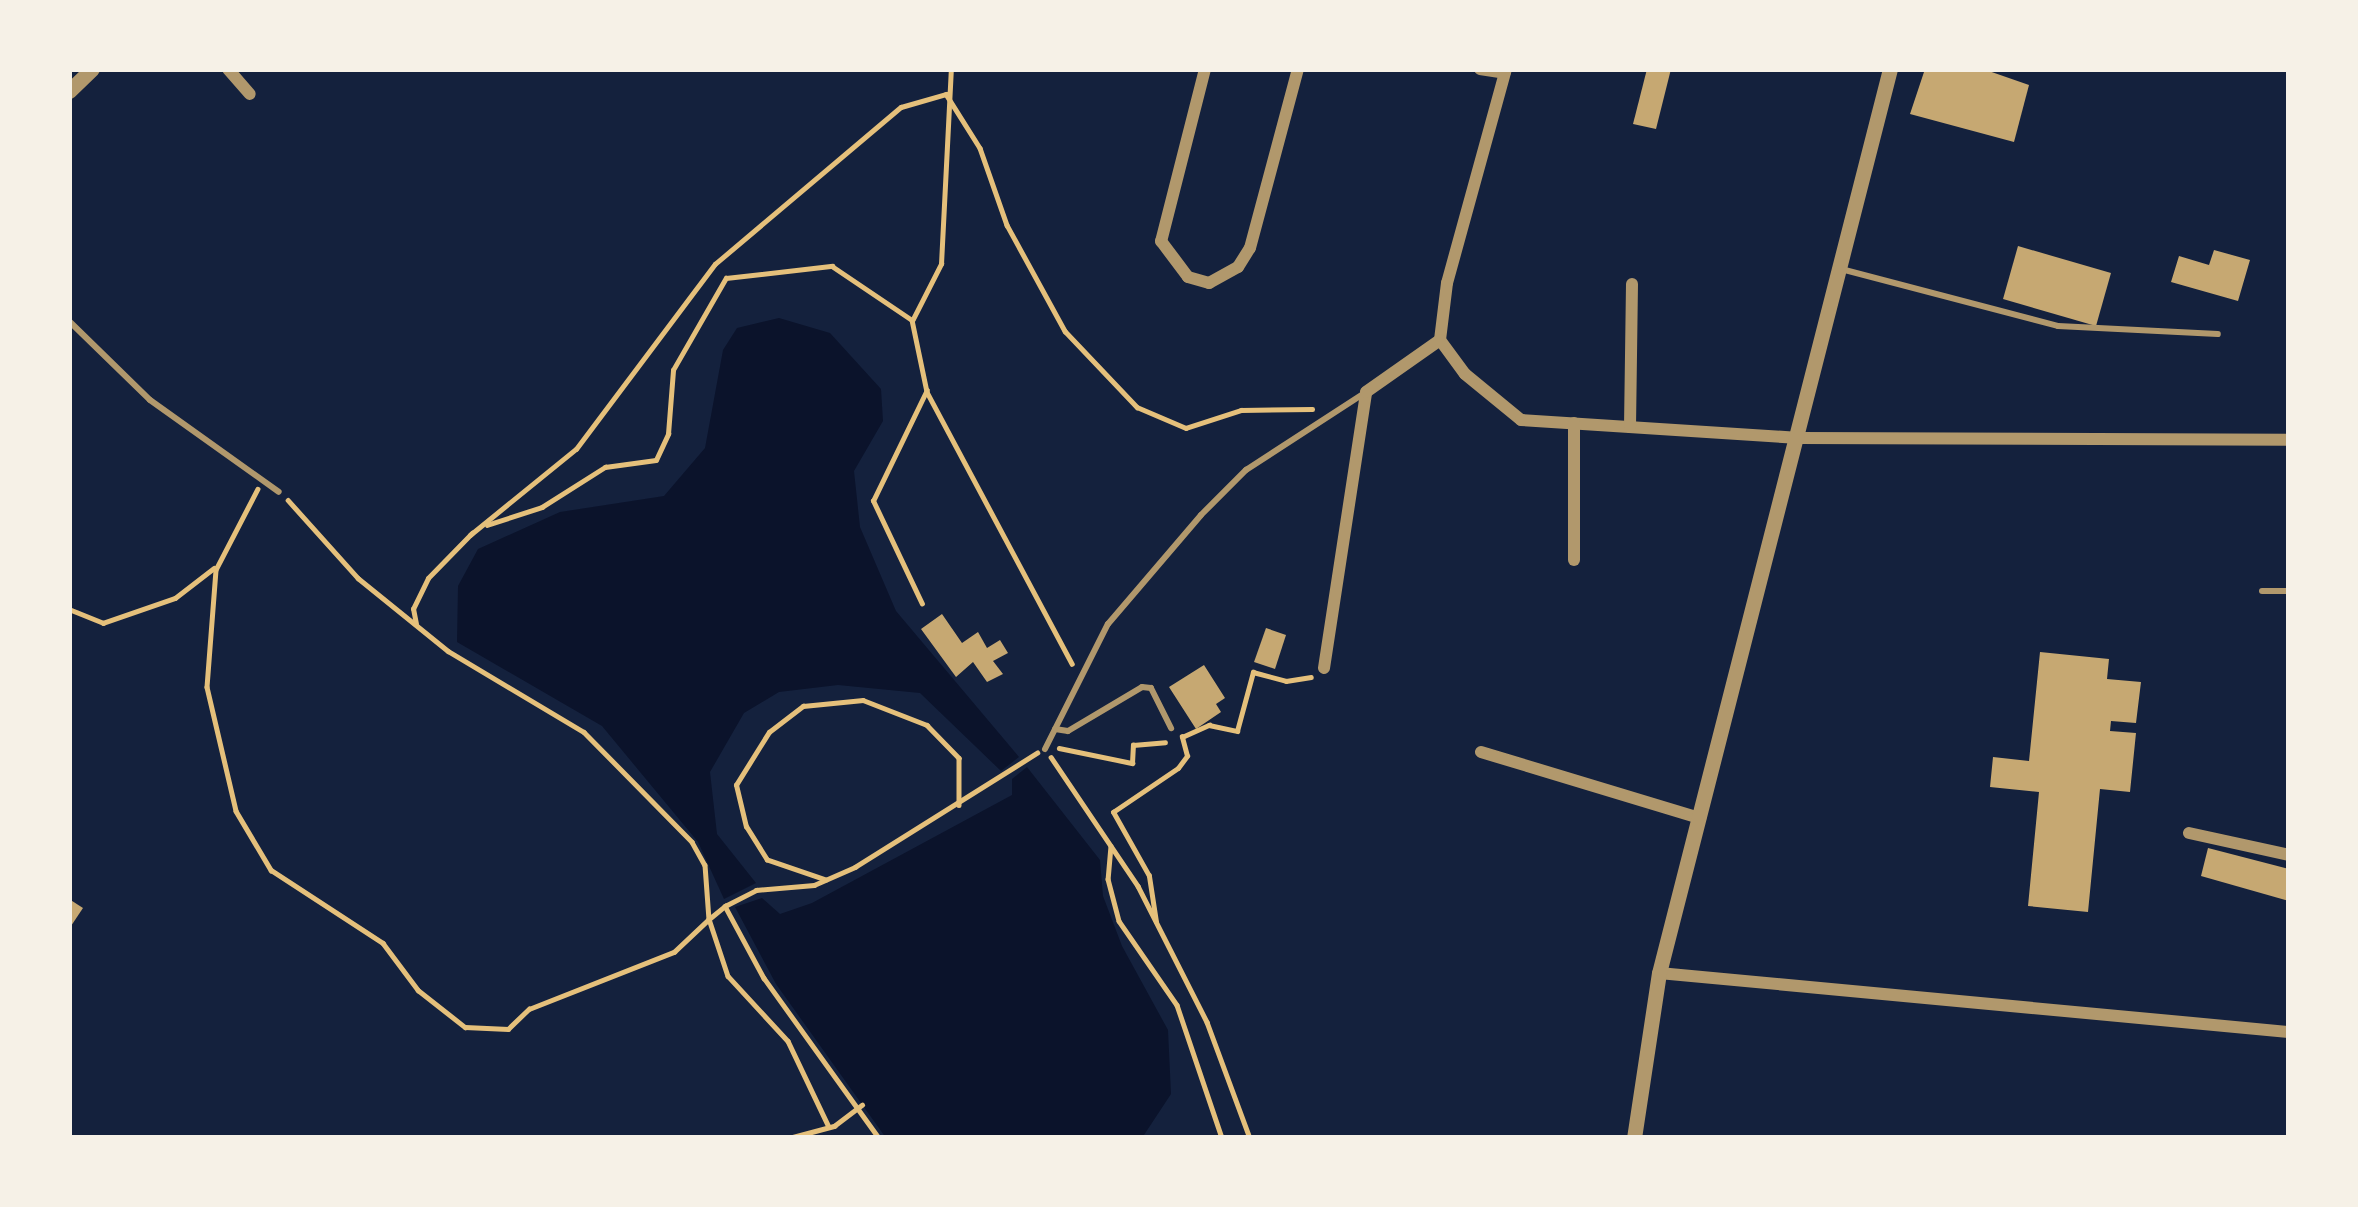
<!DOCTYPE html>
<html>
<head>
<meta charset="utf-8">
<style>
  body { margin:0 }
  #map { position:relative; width:2358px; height:1207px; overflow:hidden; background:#14213d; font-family:Cabin,sans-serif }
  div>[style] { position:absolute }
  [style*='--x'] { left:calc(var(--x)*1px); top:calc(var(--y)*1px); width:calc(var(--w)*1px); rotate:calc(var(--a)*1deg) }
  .water>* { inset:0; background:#0b132b }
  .building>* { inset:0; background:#c6a872 }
  .path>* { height:4.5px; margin:-2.25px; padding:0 2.25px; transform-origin:2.25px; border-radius:2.25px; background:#e5c07b }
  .service>* { height:6px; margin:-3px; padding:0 3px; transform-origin:3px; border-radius:3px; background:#b1986c }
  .minor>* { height:12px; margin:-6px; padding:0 6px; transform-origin:6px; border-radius:6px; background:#b1986c }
  .tertiary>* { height:15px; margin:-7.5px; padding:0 7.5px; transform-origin:7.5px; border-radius:7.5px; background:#b1986c }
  span { translate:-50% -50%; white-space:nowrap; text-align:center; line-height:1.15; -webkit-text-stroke:9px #f6f1e7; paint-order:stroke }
  .frame { position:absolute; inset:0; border:72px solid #f6f1e7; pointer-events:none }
</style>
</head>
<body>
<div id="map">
  <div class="water">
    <div style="clip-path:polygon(779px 318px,830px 333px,881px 389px,883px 421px,854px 471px,860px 527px,896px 611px,1019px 757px,1001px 771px,920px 693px,838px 685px,779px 692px,744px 713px,710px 772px,717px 834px,756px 883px,724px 899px,698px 842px,602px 726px,457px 642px,458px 586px,478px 549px,560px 512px,664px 496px,705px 448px,723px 350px,737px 328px)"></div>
    <div style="clip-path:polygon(1027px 767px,1100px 860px,1103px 896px,1122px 946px,1168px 1030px,1171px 1094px,1142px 1138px,886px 1138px,776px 984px,735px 907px,762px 898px,780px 914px,812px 903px,1012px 795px,1012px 779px)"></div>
  </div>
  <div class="building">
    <div style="clip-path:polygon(1647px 69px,1671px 69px,1656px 129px,1633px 124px)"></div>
    <div style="clip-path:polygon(1925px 69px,1983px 69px,2029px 85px,2014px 142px,1910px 114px)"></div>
    <div style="clip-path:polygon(2018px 246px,2111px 273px,2096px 326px,2003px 299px)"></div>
    <div style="clip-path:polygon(2214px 250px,2250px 260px,2238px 301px,2171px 282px,2179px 256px,2209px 265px)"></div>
    <div style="clip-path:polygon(942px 614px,962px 643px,978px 632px,987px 648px,1000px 640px,1008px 653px,993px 661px,1003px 674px,987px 682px,973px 662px,956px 677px,921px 629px)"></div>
    <div style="clip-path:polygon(1266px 628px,1286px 635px,1275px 669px,1254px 662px)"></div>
    <div style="clip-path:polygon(2040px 652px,2109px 659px,2107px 679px,2141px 682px,2136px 723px,2111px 721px,2110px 731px,2136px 733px,2130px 792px,2100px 789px,2088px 912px,2028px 906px,2039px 792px,1990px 787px,1993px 757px,2029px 761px)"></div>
    <div style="clip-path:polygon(1204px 665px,1225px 698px,1216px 704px,1221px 712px,1196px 729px,1169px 687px)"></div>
    <div style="clip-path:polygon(2208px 848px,2289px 869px,2289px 901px,2201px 876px)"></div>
    <div style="clip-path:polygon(69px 899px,83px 908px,69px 929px)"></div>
  </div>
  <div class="path">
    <div style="--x:913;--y:319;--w:62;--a:-63"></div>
    <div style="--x:941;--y:264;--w:195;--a:-87.1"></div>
    <div style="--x:258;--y:489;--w:91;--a:117.4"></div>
    <div style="--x:216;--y:570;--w:117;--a:94.4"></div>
    <div style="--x:207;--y:687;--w:127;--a:76.8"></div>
    <div style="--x:236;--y:811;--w:69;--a:59.3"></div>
    <div style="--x:271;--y:870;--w:134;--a:33.1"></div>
    <div style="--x:383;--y:943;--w:59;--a:53.3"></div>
    <div style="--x:418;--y:990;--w:60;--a:38.2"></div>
    <div style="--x:465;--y:1027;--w:43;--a:2.7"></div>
    <div style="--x:508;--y:1029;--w:29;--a:-44"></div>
    <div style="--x:529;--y:1009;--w:156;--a:-21.5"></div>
    <div style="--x:674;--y:952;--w:48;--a:-43.3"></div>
    <div style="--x:288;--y:500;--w:105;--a:48.1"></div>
    <div style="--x:358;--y:578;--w:116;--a:39"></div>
    <div style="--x:448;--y:651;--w:158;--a:30.8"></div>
    <div style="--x:584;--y:732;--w:154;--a:45.5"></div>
    <div style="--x:692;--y:842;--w:26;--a:61"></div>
    <div style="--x:705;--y:865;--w:54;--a:85.8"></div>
    <div style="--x:709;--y:919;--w:21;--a:-39"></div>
    <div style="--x:725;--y:906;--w:82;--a:61.6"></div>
    <div style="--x:764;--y:978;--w:197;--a:54.3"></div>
    <div style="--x:487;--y:525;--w:58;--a:-18.1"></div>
    <div style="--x:542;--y:507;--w:75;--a:-32.4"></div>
    <div style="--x:605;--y:467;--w:51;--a:-7.8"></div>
    <div style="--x:656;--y:460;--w:29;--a:-65"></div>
    <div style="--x:668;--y:434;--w:64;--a:-85.5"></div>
    <div style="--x:673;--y:370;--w:106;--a:-60.1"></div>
    <div style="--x:726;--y:278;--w:107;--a:-6.5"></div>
    <div style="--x:832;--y:266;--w:97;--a:34"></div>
    <div style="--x:912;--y:320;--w:74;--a:78.2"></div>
    <div style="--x:927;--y:392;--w:308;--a:61.9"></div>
    <div style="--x:470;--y:535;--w:136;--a:-39.1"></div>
    <div style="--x:576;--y:449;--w:231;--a:-53.1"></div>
    <div style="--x:715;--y:264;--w:243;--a:-40.2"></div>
    <div style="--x:901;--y:107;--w:47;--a:-16.1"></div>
    <div style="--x:946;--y:94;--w:64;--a:57.8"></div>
    <div style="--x:980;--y:148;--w:82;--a:70.7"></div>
    <div style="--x:1007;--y:225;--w:121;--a:61.3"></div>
    <div style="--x:1065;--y:331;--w:105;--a:46.5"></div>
    <div style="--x:1137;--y:407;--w:53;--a:23.2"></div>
    <div style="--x:1186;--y:428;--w:58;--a:-18.1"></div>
    <div style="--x:1241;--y:410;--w:71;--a:-0.8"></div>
    <div style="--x:922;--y:604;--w:114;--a:-115.4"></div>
    <div style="--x:873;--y:501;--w:123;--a:-64.1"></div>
    <div style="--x:69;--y:609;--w:37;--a:22"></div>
    <div style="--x:103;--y:623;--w:76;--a:-19.1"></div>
    <div style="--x:175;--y:598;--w:49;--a:-37.6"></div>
    <div style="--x:416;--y:624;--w:15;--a:-101"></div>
    <div style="--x:413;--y:609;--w:34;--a:-64"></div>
    <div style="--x:428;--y:578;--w:63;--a:-45.6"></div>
    <div style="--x:1182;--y:737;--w:30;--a:-24"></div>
    <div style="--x:1209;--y:725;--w:29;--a:12"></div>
    <div style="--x:1237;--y:731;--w:61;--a:-74.8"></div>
    <div style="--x:1253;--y:672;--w:34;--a:15"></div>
    <div style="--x:1286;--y:681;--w:25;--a:-9"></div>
    <div style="--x:1059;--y:748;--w:75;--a:11.6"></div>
    <div style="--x:1132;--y:763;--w:18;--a:-87"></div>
    <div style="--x:1133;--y:745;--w:32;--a:-5"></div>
    <div style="--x:1051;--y:757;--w:156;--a:56"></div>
    <div style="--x:1138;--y:886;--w:153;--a:63.1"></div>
    <div style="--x:1207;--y:1022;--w:124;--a:69.7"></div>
    <div style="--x:1111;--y:846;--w:33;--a:95"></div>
    <div style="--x:1108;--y:879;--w:43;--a:75.3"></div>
    <div style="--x:1119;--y:921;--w:102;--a:55.4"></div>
    <div style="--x:1177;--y:1005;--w:140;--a:71.3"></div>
    <div style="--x:826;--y:880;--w:62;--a:-161.3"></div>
    <div style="--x:767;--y:860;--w:39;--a:-122"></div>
    <div style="--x:746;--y:827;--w:43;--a:-103.4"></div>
    <div style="--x:736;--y:785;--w:62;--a:-58.1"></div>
    <div style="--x:769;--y:732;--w:43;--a:-37.4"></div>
    <div style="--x:803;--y:706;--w:60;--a:-5.7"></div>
    <div style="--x:863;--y:700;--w:69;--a:21.3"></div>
    <div style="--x:927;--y:725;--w:46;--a:45.9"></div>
    <div style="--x:959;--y:758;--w:47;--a:90"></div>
    <div style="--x:725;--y:906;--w:35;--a:-27"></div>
    <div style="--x:756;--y:890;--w:58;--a:-4.9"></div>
    <div style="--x:814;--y:885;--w:45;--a:-23.7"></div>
    <div style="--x:855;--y:867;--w:215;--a:-32.1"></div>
    <div style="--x:709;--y:919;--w:60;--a:71.6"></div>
    <div style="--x:728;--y:976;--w:88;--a:47.3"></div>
    <div style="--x:788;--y:1041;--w:95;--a:64.5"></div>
    <div style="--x:1156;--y:922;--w:47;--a:-98.7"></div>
    <div style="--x:1149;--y:876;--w:73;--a:-119.4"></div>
    <div style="--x:1113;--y:812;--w:78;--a:-34.1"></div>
    <div style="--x:1178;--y:768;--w:15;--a:-53"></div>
    <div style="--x:1187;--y:756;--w:20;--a:-105"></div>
    <div style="--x:789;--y:1138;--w:47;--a:-14.9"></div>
    <div style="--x:834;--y:1126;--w:35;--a:-37"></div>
  </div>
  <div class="service">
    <div style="--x:1841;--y:269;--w:224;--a:14.7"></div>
    <div style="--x:2058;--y:326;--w:160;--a:2.9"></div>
    <div style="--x:69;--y:321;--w:113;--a:44.3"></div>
    <div style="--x:150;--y:400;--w:158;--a:35.5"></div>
    <div style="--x:2262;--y:591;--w:27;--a:0"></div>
    <div style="--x:1055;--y:729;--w:13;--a:9"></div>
    <div style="--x:1068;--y:731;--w:86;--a:-30.7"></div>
    <div style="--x:1142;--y:687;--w:9;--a:6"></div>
    <div style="--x:1151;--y:688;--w:45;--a:63.4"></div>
    <div style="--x:1045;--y:749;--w:140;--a:-63.3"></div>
    <div style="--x:1108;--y:624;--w:143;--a:-49.5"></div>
    <div style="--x:1201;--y:515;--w:64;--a:-45"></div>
    <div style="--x:1246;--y:470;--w:140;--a:-33"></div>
  </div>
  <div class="minor">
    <div style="--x:228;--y:69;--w:33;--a:49"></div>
    <div style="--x:1205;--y:69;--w:178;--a:104.3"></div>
    <div style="--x:1161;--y:241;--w:45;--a:53.1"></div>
    <div style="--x:1188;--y:277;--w:22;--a:16"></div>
    <div style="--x:1209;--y:283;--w:33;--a:-29"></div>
    <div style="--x:1238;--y:267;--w:22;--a:-58"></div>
    <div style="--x:1250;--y:248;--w:185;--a:-75"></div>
    <div style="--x:1480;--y:69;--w:25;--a:9"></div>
    <div style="--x:1506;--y:69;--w:222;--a:105.4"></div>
    <div style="--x:1447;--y:283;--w:57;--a:97"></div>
    <div style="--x:1440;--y:340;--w:42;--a:53.7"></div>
    <div style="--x:1465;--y:374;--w:72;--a:39.4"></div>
    <div style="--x:1521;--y:420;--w:279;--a:3.7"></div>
    <div style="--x:1799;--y:438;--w:490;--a:0.2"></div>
    <div style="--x:1630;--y:427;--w:143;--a:-89.2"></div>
    <div style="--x:1574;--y:560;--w:137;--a:-90"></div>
    <div style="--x:1324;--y:668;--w:279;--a:-81.3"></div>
    <div style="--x:1366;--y:392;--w:90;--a:-35.1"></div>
    <div style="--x:1481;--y:752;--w:229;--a:16.8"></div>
    <div style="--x:2189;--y:833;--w:102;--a:12.4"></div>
    <div style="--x:1659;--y:973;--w:633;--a:5.35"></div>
  </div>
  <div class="tertiary">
    <div style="--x:69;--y:91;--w:32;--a:-44"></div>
    <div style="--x:1634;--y:1138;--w:167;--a:-81.4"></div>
    <div style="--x:1659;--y:973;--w:933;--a:-75.67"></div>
  </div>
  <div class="frame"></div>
</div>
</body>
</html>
